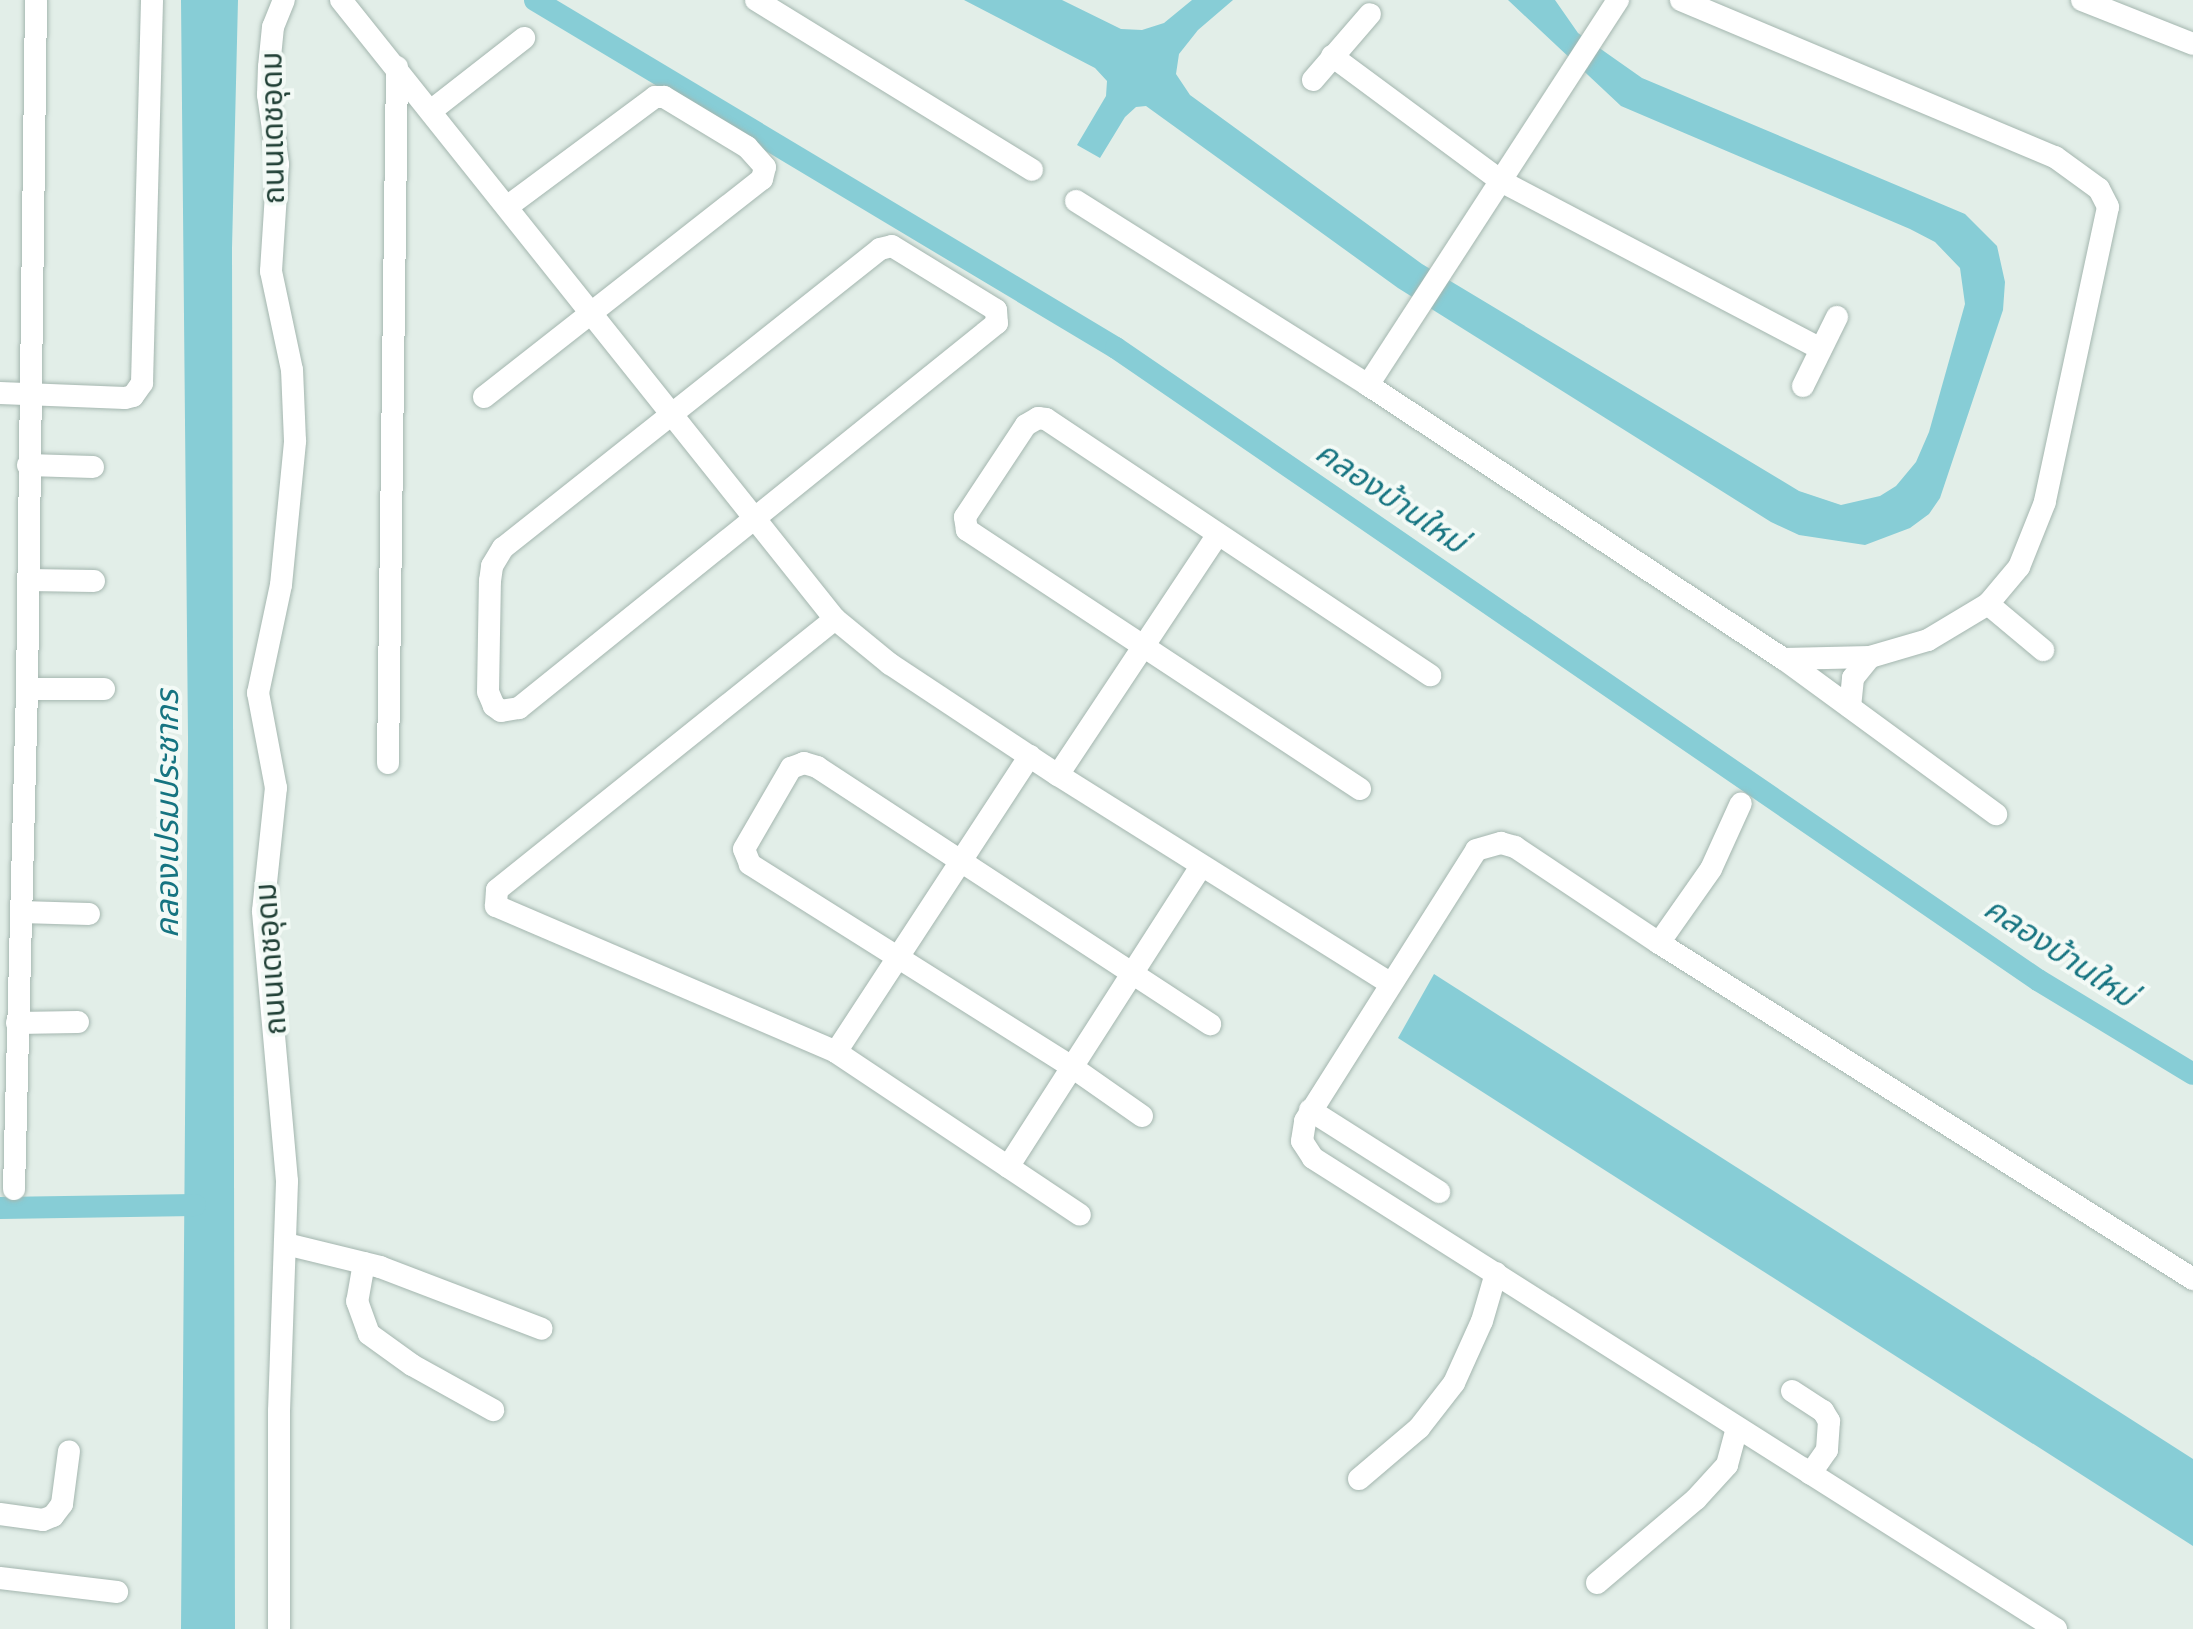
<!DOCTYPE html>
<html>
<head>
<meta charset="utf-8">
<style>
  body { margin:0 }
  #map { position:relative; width:2193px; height:1629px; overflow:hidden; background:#e2eee8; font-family:"Fira Sans","Noto Sans Thai",sans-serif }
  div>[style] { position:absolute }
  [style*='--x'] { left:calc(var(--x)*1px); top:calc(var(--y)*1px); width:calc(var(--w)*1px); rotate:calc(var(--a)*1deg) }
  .water>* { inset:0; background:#87cdd6 }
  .canal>* { height:22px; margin:-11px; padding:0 11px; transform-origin:11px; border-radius:11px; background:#87cdd6 }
  .roads { filter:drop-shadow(0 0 2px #a4b6af) drop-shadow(0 0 2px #a4b6af) }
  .minor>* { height:22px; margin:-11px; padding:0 11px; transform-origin:11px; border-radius:11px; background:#fff }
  span { translate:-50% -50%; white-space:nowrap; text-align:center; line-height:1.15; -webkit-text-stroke:8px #f3faf6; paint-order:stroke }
  .street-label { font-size:30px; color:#214036 }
  .water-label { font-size:32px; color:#167481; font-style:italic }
</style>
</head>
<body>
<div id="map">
  <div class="water">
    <div style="clip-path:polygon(181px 0,238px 0,232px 248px,235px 1629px,181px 1629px,188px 739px)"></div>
    <div style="clip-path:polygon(964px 0,1062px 0,1121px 29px,1142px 30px,1164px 23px,1192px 0,1233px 0,1198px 30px,1179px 54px,1176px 74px,1190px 95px,1422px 264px,1799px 491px,1841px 505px,1880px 496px,1896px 486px,1916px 462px,1929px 432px,1965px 304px,1960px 268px,1935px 242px,1910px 229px,1621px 106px,1508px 0,1555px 0,1578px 33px,1642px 78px,1965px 214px,1997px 246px,2005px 282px,2003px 310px,1940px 498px,1929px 514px,1910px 528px,1865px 545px,1799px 535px,1771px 522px,1398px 288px,1146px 106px,1136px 107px,1125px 117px,1100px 158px,1077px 145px,1106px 96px,1107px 81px,1095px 68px)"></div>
    <div style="clip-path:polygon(1434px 974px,2193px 1459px,2193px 1546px,1398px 1038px)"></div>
  </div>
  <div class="canal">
    <div style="--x:535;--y:0;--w:677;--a:30.92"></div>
    <div style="--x:1116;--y:348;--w:1118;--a:34.43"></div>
    <div style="--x:2038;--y:980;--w:181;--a:31.2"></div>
    <div style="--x:0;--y:1208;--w:195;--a:-0.9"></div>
  </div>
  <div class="roads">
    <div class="minor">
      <div style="--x:341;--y:0;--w:792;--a:51.41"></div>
      <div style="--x:835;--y:619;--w:71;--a:39.3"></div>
      <div style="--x:890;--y:664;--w:201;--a:33.5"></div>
      <div style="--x:1058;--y:775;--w:392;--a:32.1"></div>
      <div style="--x:756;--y:0;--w:324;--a:31.6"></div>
      <div style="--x:1681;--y:0;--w:406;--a:22.8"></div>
      <div style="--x:2055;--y:157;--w:54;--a:36"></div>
      <div style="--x:2099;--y:189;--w:20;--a:63"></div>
      <div style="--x:2108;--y:207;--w:302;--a:102.1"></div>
      <div style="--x:2045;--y:502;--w:70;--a:111.8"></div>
      <div style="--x:2019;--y:567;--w:48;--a:130"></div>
      <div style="--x:1988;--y:604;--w:70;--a:149"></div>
      <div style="--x:1928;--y:640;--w:60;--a:163.7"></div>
      <div style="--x:1870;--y:657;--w:86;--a:178.7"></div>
      <div style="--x:2082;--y:0;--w:119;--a:21.6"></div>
      <div style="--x:1332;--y:56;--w:210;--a:36.5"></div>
      <div style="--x:1501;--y:181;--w:361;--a:27.7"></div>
      <div style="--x:1313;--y:80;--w:87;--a:-49.2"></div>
      <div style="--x:432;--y:110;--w:117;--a:-38"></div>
      <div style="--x:1076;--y:201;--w:345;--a:32.2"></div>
      <div style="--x:1368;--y:385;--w:498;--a:33.4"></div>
      <div style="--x:1784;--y:659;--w:263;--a:36.2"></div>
      <div style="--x:892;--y:246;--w:122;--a:31.6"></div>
      <div style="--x:996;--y:310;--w:13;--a:86"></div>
      <div style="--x:997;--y:323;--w:614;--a:141.15"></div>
      <div style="--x:519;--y:708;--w:18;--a:171"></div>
      <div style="--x:501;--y:711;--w:9;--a:-144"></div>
      <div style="--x:494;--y:706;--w:15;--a:-113"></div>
      <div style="--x:488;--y:692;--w:111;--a:-89"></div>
      <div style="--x:490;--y:581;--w:15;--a:-82"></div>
      <div style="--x:492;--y:566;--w:21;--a:-59"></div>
      <div style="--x:503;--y:548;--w:481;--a:-38.4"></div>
      <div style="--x:880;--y:249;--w:12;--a:-14"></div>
      <div style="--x:1368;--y:385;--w:459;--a:-57"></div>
      <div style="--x:1803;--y:386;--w:77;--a:-63.8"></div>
      <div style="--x:0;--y:393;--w:125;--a:2.3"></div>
      <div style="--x:125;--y:398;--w:8;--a:-14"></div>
      <div style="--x:133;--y:396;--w:16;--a:-55"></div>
      <div style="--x:142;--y:383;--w:383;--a:-88.5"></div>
      <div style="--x:484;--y:397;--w:353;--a:-38.1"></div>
      <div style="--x:762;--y:179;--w:12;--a:-76"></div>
      <div style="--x:765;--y:167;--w:27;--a:-132"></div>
      <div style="--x:747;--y:147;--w:97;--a:-148.9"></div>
      <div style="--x:664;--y:97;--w:9;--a:180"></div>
      <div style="--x:655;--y:97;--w:184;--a:143.4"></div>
      <div style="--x:28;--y:465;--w:65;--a:1.8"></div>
      <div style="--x:28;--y:580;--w:66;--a:0.9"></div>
      <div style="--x:1988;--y:604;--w:72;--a:39.9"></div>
      <div style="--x:835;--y:619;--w:433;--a:141.3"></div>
      <div style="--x:497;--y:890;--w:16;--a:94"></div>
      <div style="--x:496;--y:906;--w:370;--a:23.2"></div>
      <div style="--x:836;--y:1052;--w:293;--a:33.7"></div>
      <div style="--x:27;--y:689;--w:77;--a:0"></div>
      <div style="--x:1850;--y:707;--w:29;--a:-84"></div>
      <div style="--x:1853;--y:678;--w:27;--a:-51"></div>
      <div style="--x:388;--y:763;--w:696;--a:-89.26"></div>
      <div style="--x:1058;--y:775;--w:289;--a:-56.4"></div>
      <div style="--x:1360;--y:789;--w:471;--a:-146.6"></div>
      <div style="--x:967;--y:530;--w:13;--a:-99"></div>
      <div style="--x:965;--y:517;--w:110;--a:-56.5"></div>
      <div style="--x:1026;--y:425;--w:14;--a:-30"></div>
      <div style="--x:1038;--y:418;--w:8;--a:7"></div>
      <div style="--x:1046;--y:419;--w:462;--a:33.7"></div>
      <div style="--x:21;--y:912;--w:68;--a:1.7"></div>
      <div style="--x:1659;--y:943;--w:90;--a:-54.9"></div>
      <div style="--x:1711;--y:869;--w:72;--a:-65.6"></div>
      <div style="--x:17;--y:1023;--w:61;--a:-0.9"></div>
      <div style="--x:836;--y:1052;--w:354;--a:-56.8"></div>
      <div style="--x:1310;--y:1110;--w:153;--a:32.4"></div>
      <div style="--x:1142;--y:1116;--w:85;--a:-145"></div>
      <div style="--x:1072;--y:1067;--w:381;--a:-147.8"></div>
      <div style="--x:750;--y:864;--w:16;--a:-112"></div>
      <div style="--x:744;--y:849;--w:94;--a:-59.9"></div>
      <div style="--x:791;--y:768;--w:14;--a:-21"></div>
      <div style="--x:804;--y:763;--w:14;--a:17"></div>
      <div style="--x:817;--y:767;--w:470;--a:33.2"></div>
      <div style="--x:1008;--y:1167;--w:358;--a:-57.3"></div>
      <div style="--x:14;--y:1189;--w:500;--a:-88.51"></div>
      <div style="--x:27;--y:689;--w:689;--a:-89.25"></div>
      <div style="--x:286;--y:1244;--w:97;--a:13.7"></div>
      <div style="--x:380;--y:1267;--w:173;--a:20.9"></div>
      <div style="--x:364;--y:1263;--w:39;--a:100"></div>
      <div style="--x:357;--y:1301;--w:35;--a:70"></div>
      <div style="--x:369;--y:1334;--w:53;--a:35.8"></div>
      <div style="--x:412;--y:1365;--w:93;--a:29.1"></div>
      <div style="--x:1792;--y:1391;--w:37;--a:33"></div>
      <div style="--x:1823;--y:1411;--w:12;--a:59"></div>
      <div style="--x:1829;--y:1421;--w:29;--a:94"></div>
      <div style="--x:1827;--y:1450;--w:29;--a:125"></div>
      <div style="--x:1359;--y:1479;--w:79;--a:-40.4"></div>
      <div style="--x:1419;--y:1428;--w:57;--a:-52.1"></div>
      <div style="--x:1454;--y:1383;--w:68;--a:-65.7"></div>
      <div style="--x:1482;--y:1321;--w:50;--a:-73.7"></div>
      <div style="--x:0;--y:1514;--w:43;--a:7.9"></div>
      <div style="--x:43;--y:1520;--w:11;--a:-22"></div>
      <div style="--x:53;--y:1516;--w:15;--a:-53"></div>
      <div style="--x:62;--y:1504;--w:53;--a:-82.5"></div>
      <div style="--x:0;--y:1578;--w:118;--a:6.8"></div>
      <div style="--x:1597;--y:1583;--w:130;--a:-40.3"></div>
      <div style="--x:1696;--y:1499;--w:46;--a:-47.6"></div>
      <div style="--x:1727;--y:1465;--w:38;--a:-75"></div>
      <div style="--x:279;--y:1629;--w:218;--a:-90"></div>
      <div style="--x:279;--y:1411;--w:230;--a:-88"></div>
      <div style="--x:287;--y:1181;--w:271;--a:-95.1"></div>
      <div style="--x:263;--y:911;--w:124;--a:-84"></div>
      <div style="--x:276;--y:788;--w:97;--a:-100.7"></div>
      <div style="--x:258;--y:693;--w:110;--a:-78"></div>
      <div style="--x:281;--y:585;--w:145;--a:-84.4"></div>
      <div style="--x:295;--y:441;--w:71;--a:-92.4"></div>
      <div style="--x:292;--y:370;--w:101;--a:-102"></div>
      <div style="--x:271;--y:271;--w:107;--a:-86.3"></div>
      <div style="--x:278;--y:164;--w:70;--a:-98.2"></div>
      <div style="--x:268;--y:95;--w:28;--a:-88"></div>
      <div style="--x:269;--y:67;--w:40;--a:-84.3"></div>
      <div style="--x:273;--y:27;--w:29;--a:-68"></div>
      <div style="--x:2056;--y:1629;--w:880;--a:-147.63"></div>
      <div style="--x:1313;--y:1158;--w:20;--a:-123"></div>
      <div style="--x:1302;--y:1141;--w:20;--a:-81"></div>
      <div style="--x:1305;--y:1121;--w:320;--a:-57.7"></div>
      <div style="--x:1476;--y:850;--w:26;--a:-16"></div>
      <div style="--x:1501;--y:843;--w:15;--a:16"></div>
      <div style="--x:1515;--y:847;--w:173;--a:33.7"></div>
      <div style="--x:1659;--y:943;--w:631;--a:32.18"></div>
    </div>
  </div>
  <div class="street-label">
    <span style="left:273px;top:128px;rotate:-91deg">ถนนเดชอุดม</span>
    <span style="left:271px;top:959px;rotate:-94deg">ถนนเดชอุดม</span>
  </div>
  <div class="water-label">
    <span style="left:1391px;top:497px;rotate:34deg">คลองบ้านใหม่</span>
    <span style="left:167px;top:814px;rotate:-90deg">คลองเปรมประชากร</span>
    <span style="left:2060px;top:952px;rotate:33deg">คลองบ้านใหม่</span>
  </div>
</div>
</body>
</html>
